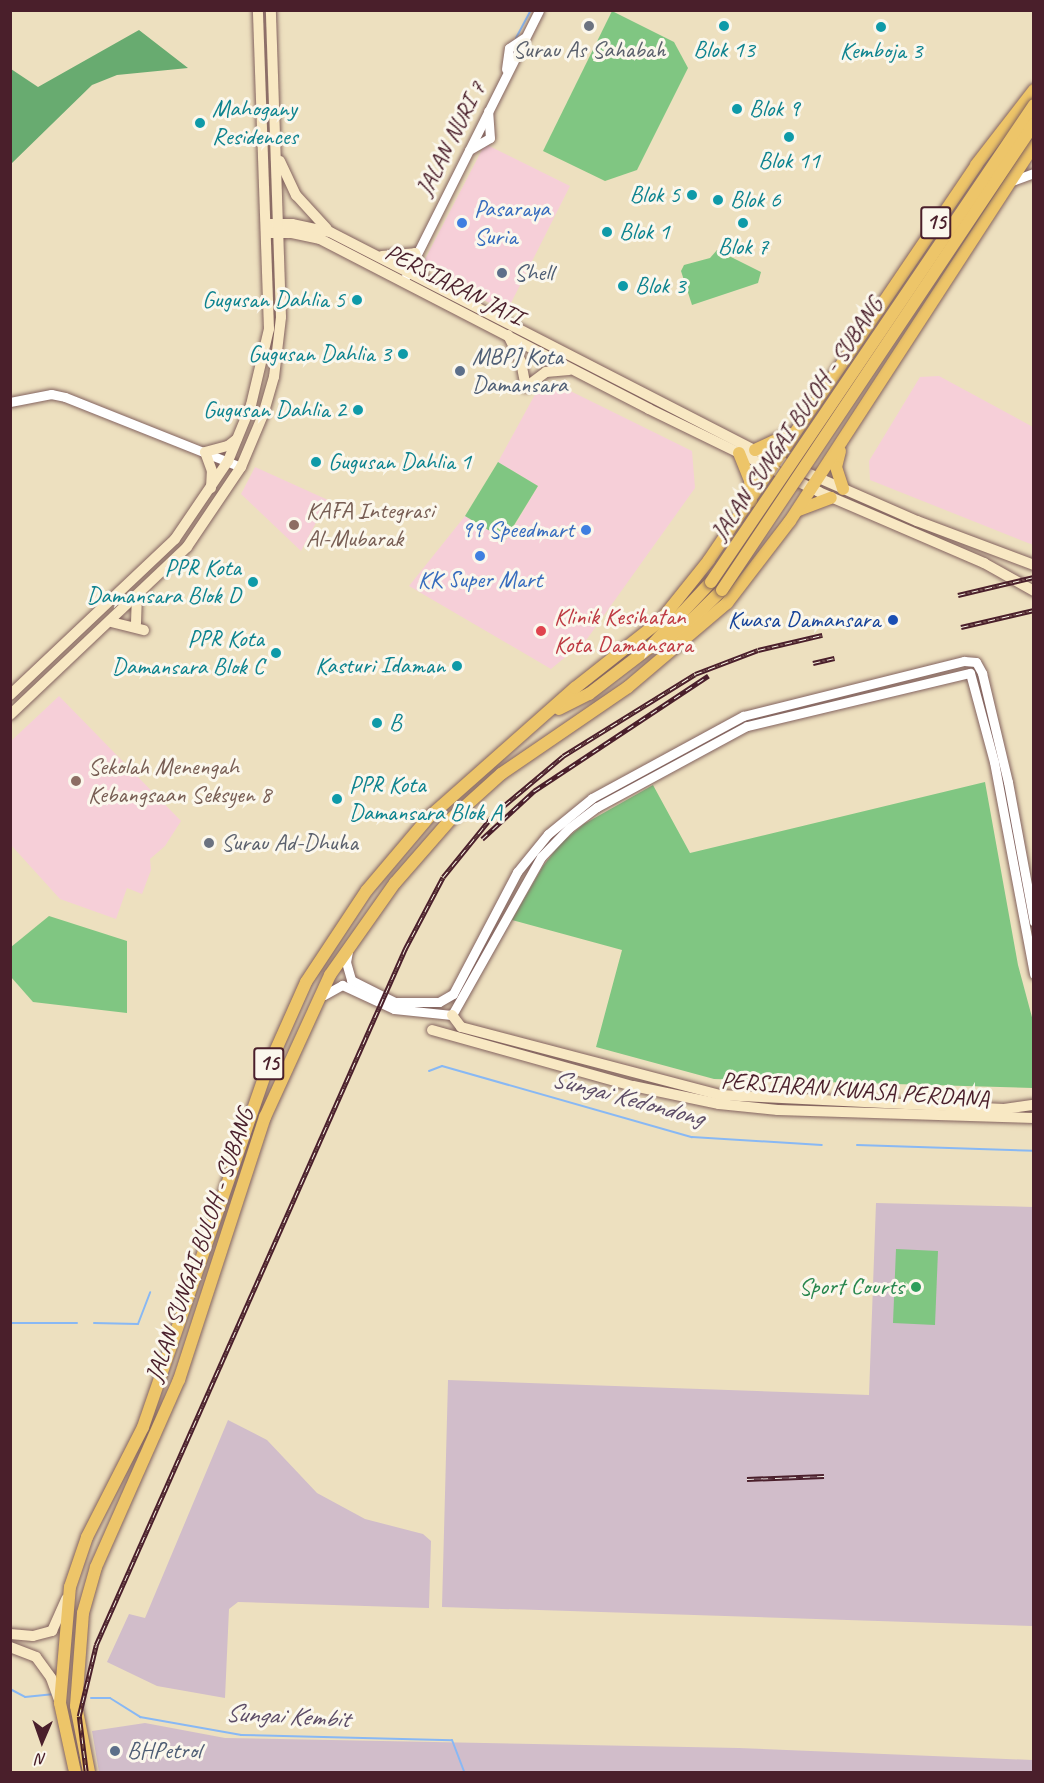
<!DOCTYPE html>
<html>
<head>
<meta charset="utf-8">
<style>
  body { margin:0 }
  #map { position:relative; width:1044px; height:1783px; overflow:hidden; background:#ede0bf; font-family:Caveat,sans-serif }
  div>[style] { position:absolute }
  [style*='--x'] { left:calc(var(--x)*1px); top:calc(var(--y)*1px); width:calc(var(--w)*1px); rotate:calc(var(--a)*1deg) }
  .built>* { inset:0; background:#f6cfd8 }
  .industrial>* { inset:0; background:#d1bdca }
  .green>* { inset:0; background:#80c682 }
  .forest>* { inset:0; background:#68ab70 }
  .stream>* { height:2px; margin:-1px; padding:0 1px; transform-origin:1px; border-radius:1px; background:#88b8f4 }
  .roads { filter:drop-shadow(0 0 2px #83635f) drop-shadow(0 0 2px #83635f) }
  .tertiary>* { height:9px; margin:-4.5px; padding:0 4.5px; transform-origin:4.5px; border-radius:4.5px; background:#fff }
  .secondary>* { height:10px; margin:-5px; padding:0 5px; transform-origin:5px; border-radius:5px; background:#f8e8c3 }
  .trunk>* { height:12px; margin:-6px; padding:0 6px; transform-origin:6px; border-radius:6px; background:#edc569 }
  .rail>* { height:4.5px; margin-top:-2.25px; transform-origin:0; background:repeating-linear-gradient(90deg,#fbf7ec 0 7px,#4a1f2b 0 14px); box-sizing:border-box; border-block:2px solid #4a1f2b }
  .bridges { filter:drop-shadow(0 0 2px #83635f) drop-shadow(0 0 2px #83635f) }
  .trunk-bridge>* { height:12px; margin:-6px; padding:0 6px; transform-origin:6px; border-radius:6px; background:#edc569 }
  .dots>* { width:16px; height:16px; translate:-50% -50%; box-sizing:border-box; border:3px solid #fbf7ec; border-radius:50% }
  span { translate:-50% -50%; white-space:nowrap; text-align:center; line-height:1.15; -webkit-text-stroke:6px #fbf7ec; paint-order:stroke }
  .shield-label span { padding:2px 4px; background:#fbf7ec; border:2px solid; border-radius:4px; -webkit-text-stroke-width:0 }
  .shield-label { font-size:22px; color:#4a1f2b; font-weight:700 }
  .worship-label { font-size:24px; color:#5b616d }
  .left { translate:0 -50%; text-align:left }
  .culture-label { font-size:24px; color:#0d838f }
  .right { translate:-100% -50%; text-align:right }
  .street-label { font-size:24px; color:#4a1f2b }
  .shop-label { font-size:24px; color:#366cbe }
  .service-label { font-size:24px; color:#4e5e75 }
  .education-label { font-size:24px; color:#785e54 }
  .health-label { font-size:24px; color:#be3a42 }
  .transit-label { font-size:24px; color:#164399 }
  .leisure-label { font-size:24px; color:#27864d }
  .water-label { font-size:26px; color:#5d4d67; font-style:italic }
  .frame { position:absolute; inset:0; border:12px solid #4a1f2b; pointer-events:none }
  .north { position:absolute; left:12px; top:1711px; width:60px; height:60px; -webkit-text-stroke:4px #fbf7ec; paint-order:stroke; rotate:182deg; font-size:16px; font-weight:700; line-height:24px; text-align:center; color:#4a1f2b }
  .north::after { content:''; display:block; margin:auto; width:21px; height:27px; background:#4a1f2b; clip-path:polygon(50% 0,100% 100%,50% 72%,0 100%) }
</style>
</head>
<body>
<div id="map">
  <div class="built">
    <div style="clip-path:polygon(485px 144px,570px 186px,510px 305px,500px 309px,422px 265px)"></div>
    <div style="clip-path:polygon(939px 376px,1033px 427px,1033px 545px,870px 480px,869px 461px,920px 377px)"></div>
    <div style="clip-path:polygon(552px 382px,692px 451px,695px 488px,587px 639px,551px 669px,409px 586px,465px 516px,506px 540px,538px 486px,498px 462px,538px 389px)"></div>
    <div style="clip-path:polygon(255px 467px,328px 500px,301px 551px,241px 494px)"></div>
    <div style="clip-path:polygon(59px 696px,181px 821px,165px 846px,150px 859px,151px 870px,142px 894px,127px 888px,116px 919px,60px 899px,11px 845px,11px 741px)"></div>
  </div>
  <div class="industrial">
    <div style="clip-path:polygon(876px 1203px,1033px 1207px,1033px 1626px,442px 1607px,448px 1380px,869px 1395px)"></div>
    <div style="clip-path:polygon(228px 1420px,267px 1440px,317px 1493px,365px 1519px,423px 1534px,431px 1541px,429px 1608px,238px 1602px,229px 1609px,225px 1698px,157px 1686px,107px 1662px,129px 1614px,145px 1618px)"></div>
    <div style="clip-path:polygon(145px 1723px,225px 1738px,739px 1748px,1033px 1760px,1033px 1772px,99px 1772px,92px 1731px)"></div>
  </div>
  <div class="green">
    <div style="clip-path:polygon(612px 11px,674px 42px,688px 68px,637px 170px,605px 181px,543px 151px)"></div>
    <div style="clip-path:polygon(717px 250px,761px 272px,758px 283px,692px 305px,681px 271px,684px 265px,710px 258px)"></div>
    <div style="clip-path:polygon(498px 462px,538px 486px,505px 540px,465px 516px)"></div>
    <div style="clip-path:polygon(985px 782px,1018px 965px,1033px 1021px,1033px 1088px,714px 1079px,596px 1047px,622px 950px,512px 920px,543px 866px,561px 843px,584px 824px,653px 785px,690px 853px)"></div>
    <div style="clip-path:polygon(49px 916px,127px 941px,127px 1013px,33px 1002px,11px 977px,11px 947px)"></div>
    <div style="clip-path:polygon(896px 1249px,938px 1251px,935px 1325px,893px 1323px)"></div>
  </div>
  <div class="forest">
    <div style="clip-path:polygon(139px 30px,188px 68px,117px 75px,92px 85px,11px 164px,11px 69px,38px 87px)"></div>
  </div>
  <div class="stream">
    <div style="--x:516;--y:38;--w:32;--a:-62"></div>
    <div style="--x:429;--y:1071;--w:14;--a:-21"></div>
    <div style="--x:442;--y:1066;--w:260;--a:15.9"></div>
    <div style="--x:692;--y:1137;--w:130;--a:3.5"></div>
    <div style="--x:857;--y:1145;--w:177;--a:1.9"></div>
    <div style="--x:10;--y:1323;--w:67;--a:0"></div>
    <div style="--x:94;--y:1323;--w:44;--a:1.3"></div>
    <div style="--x:138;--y:1324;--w:34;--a:-69"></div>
    <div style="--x:10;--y:1689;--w:17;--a:28"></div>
    <div style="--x:25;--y:1697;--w:27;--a:-6"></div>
    <div style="--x:91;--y:1698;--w:19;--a:0"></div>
    <div style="--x:110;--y:1698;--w:36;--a:32"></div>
    <div style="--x:140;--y:1717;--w:103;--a:10.1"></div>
    <div style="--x:241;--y:1735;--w:211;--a:1.4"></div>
    <div style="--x:452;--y:1740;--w:34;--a:69"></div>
  </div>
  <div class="roads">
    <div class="tertiary">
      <div style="--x:506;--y:69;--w:21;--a:-82"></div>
      <div style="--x:509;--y:48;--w:18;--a:-34"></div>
      <div style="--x:469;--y:150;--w:24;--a:-30"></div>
      <div style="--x:490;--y:138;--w:27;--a:-94"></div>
      <div style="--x:1012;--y:181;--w:23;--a:-20"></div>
      <div style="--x:406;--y:276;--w:297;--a:-63.4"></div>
      <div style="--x:10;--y:402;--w:42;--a:-11"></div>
      <div style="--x:51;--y:394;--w:14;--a:12"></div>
      <div style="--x:65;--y:397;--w:189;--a:21.7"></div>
      <div style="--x:976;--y:662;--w:13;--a:61"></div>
      <div style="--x:982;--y:673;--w:112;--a:76.6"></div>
      <div style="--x:1008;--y:782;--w:142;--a:79.5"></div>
      <div style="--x:970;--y:673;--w:92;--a:74.9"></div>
      <div style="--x:994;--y:762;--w:216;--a:79.3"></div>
      <div style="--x:348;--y:951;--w:11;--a:100"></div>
      <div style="--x:346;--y:962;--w:19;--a:74"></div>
      <div style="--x:351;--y:980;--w:49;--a:26.6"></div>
      <div style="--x:395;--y:1002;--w:44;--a:0"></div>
      <div style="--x:439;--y:1002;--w:16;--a:-30"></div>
      <div style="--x:453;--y:994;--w:138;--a:-62.3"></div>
      <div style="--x:517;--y:872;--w:49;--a:-50.8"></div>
      <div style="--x:548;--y:834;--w:57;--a:-39.3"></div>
      <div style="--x:592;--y:798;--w:172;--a:-28.5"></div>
      <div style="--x:743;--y:716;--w:228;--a:-14"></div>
      <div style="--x:964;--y:661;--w:12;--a:5"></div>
      <div style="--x:324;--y:995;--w:21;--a:-29"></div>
      <div style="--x:342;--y:985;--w:57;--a:24.8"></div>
      <div style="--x:394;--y:1009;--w:58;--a:5.9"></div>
      <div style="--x:452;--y:1015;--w:181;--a:-60.6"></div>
      <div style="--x:541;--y:857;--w:40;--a:-46"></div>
      <div style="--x:569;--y:828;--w:35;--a:-37"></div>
      <div style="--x:597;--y:807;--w:170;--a:-28.4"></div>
      <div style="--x:747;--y:726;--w:229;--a:-13.4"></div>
    </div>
    <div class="secondary">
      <div style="--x:280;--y:161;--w:38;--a:65"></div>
      <div style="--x:296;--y:195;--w:46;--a:47.6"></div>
      <div style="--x:266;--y:224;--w:26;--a:0"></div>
      <div style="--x:292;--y:224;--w:39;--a:12"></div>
      <div style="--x:330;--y:232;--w:478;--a:27.2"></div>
      <div style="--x:755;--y:450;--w:177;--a:23.7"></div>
      <div style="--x:917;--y:521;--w:125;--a:20.6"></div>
      <div style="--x:266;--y:233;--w:26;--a:0"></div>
      <div style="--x:292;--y:233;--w:29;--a:12"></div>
      <div style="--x:320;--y:239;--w:370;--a:27.3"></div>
      <div style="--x:649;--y:409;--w:189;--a:26"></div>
      <div style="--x:819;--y:492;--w:180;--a:23.3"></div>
      <div style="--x:984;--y:563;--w:57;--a:29.2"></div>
      <div style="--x:382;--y:256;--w:33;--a:-5"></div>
      <div style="--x:415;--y:253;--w:28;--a:71"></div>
      <div style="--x:508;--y:335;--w:30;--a:64"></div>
      <div style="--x:521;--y:362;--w:25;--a:79"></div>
      <div style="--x:526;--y:387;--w:25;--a:-37"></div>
      <div style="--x:546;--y:372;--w:23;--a:-5"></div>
      <div style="--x:211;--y:488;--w:17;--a:-87"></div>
      <div style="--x:212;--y:471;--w:20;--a:-110"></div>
      <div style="--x:205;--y:452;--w:24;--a:-15"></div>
      <div style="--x:228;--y:446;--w:11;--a:-38"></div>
      <div style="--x:111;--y:622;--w:34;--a:14"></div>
      <div style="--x:136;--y:623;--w:27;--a:-88"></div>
      <div style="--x:10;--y:695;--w:227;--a:-43.4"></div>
      <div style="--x:175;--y:539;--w:94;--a:-55.8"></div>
      <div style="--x:228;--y:461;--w:61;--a:-67.7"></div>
      <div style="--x:251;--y:405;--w:78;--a:-76.7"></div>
      <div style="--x:269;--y:329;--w:319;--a:-92"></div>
      <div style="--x:10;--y:715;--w:244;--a:-43.5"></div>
      <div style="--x:187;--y:547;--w:97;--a:-56"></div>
      <div style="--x:241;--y:467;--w:56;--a:-67.1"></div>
      <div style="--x:263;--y:415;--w:40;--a:-74"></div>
      <div style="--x:274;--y:377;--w:60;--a:-83.3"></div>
      <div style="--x:281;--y:317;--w:307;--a:-91.9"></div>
      <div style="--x:452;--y:1015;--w:15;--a:53"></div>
      <div style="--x:461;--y:1027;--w:268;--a:14.7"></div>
      <div style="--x:720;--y:1095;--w:284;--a:2.8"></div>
      <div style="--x:1004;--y:1109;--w:30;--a:-8"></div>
      <div style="--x:432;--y:1030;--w:209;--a:15.6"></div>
      <div style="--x:633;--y:1086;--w:88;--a:11.8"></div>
      <div style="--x:719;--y:1104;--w:59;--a:5.8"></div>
      <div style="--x:778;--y:1110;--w:256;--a:1.8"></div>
      <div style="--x:10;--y:1634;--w:23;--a:5"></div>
      <div style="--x:33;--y:1636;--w:20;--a:-15"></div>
      <div style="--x:52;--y:1631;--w:35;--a:-66"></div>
      <div style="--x:10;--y:1647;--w:28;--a:21"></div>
      <div style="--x:36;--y:1657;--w:26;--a:54"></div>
      <div style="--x:51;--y:1678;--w:23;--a:70"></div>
    </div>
    <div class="trunk">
      <div style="--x:755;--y:450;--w:38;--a:-25"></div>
      <div style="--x:840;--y:451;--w:16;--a:104"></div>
      <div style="--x:836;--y:467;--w:23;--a:72"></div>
      <div style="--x:739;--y:453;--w:29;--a:68"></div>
      <div style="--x:750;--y:480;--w:21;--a:87"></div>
      <div style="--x:799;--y:510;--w:34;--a:-21"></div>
      <div style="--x:667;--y:644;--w:77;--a:-44.5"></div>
      <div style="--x:559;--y:709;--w:34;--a:-27"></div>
      <div style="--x:589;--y:694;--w:76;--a:-37.5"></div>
      <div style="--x:649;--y:648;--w:91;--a:-46.8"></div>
      <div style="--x:75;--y:1772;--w:71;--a:-102.3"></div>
      <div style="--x:60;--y:1703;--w:116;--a:-85.1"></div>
      <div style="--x:70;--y:1587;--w:53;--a:-71.2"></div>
      <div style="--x:87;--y:1537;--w:123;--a:-63"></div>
      <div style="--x:143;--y:1427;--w:376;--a:-70.9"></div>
      <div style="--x:266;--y:1072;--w:98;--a:-66"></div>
      <div style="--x:306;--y:982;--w:110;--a:-56.5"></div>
      <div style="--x:367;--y:890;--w:96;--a:-49.7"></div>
      <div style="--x:429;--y:817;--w:195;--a:-41.5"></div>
      <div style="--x:575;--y:688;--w:110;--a:-38.3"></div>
      <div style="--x:661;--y:620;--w:77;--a:-51.3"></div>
      <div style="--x:709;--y:560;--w:477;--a:-55.9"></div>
      <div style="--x:976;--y:165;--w:95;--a:-52.3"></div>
      <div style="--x:89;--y:1772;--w:67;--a:-101.1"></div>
      <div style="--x:76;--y:1706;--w:93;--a:-85.7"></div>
      <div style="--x:83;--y:1613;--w:48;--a:-74.2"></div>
      <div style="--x:96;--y:1567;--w:205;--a:-66.1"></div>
      <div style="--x:179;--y:1380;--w:277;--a:-71.9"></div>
      <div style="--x:265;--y:1117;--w:156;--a:-65.4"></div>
      <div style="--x:330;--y:975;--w:113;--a:-54.8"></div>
      <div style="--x:395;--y:883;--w:84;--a:-48.9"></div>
      <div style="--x:450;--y:820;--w:69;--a:-42"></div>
      <div style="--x:501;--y:774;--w:154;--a:-34.4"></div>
      <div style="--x:628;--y:687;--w:130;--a:-40.3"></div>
      <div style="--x:727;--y:603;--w:103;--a:-52.5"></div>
      <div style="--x:790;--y:521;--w:448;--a:-57"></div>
    </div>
  </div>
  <div class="rail">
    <div style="--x:958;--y:595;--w:78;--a:-13.3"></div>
    <div style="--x:961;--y:627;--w:75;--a:-13.1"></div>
    <div style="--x:813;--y:663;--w:22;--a:-13"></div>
    <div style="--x:482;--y:839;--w:71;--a:-42.7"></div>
    <div style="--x:534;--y:791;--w:209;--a:-33.5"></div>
    <div style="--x:747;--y:1479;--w:77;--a:-2.2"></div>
    <div style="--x:86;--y:1772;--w:56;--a:-97.1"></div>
    <div style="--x:79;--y:1716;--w:73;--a:-76.5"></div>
    <div style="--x:96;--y:1645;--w:762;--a:-66.06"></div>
    <div style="--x:405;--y:949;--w:81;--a:-62.2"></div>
    <div style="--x:443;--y:877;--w:81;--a:-51"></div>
    <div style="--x:494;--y:814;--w:90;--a:-40"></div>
    <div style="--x:563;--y:756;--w:155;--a:-31.8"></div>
    <div style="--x:695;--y:674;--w:67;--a:-20.9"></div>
    <div style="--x:758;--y:650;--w:66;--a:-13.2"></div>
  </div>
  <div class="bridges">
    <div class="trunk-bridge">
      <div style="--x:711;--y:582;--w:576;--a:-55.9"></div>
      <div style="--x:722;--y:590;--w:561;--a:-56.2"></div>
    </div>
  </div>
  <div class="dots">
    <div style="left:589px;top:26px;background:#6b7280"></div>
    <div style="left:724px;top:26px;background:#0f9aa8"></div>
    <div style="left:881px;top:27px;background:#0f9aa8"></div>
    <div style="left:737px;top:109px;background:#0f9aa8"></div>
    <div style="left:200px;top:123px;background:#0f9aa8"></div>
    <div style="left:789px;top:137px;background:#0f9aa8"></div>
    <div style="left:692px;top:195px;background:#0f9aa8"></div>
    <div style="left:718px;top:200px;background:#0f9aa8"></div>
    <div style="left:462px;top:223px;background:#3f7fe0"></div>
    <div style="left:743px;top:223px;background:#0f9aa8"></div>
    <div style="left:607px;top:232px;background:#0f9aa8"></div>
    <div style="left:502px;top:273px;background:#5c6f8a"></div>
    <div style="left:623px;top:286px;background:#0f9aa8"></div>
    <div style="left:357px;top:300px;background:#0f9aa8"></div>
    <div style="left:403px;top:354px;background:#0f9aa8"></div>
    <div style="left:460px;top:371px;background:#5c6f8a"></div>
    <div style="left:358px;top:410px;background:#0f9aa8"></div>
    <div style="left:316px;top:462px;background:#0f9aa8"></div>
    <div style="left:294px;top:525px;background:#8d6e63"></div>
    <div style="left:586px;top:530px;background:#3f7fe0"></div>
    <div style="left:480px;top:556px;background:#3f7fe0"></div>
    <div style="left:253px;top:582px;background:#0f9aa8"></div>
    <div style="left:893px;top:620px;background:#1a4fb4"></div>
    <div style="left:541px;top:631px;background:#e0444e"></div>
    <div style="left:276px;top:653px;background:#0f9aa8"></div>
    <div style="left:457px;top:666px;background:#0f9aa8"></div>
    <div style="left:377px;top:723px;background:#0f9aa8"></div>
    <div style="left:76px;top:781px;background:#8d6e63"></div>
    <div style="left:337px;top:799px;background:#0f9aa8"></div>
    <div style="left:209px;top:843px;background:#6b7280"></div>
    <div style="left:916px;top:1287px;background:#2e9e5b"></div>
    <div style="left:115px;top:1751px;background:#5c6f8a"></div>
  </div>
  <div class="shield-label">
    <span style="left:936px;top:223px">15</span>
    <span style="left:269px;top:1064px">15</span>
  </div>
  <div class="worship-label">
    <span style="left:589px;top:50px">Surau As Sahabah</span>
    <span class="left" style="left:221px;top:843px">Surau Ad-Dhuha</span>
  </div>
  <div class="culture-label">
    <span style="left:724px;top:50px">Blok 13</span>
    <span style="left:881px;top:51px">Kemboja 3</span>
    <span class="left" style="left:212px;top:123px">Mahogany<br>Residences</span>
    <span class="left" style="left:749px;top:109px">Blok 9</span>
    <span style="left:789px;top:161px">Blok 11</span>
    <span class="right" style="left:680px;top:195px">Blok 5</span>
    <span class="left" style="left:730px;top:200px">Blok 6</span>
    <span class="left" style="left:619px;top:232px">Blok 1</span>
    <span style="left:743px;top:247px">Blok 7</span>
    <span class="left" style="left:635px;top:286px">Blok 3</span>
    <span class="right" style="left:345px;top:300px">Gugusan Dahlia 5</span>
    <span class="right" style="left:391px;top:354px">Gugusan Dahlia 3</span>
    <span class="right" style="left:346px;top:410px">Gugusan Dahlia 2</span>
    <span class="left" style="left:328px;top:462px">Gugusan Dahlia 1</span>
    <span class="right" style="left:241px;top:582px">PPR Kota<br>Damansara Blok D</span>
    <span class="right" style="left:264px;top:653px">PPR Kota<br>Damansara Blok C</span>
    <span class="right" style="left:445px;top:666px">Kasturi Idaman</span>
    <span class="left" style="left:389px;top:723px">B</span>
    <span class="left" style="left:349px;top:799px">PPR Kota<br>Damansara Blok A</span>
  </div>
  <div class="street-label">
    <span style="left:451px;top:139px;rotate:-63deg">JALAN NURI 7</span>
    <span style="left:454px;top:285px;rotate:27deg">PERSIARAN JATI</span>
    <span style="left:797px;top:419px;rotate:-56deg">JALAN SUNGAI BULOH - SUBANG</span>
    <span style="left:855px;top:1090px;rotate:4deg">PERSIARAN KWASA PERDANA</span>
    <span style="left:200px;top:1245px;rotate:-71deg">JALAN SUNGAI BULOH - SUBANG</span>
  </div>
  <div class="shop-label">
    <span class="left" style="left:474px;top:223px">Pasaraya<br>Suria</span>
    <span class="right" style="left:574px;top:530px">99 Speedmart</span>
    <span style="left:480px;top:580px">KK Super Mart</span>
  </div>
  <div class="service-label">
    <span class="left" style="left:514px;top:273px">Shell</span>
    <span class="left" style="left:472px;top:371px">MBPJ Kota<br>Damansara</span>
    <span class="left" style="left:127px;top:1751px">BHPetrol</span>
  </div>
  <div class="education-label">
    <span class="left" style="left:306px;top:525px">KAFA Integrasi<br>Al-Mubarak</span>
    <span class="left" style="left:88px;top:781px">Sekolah Menengah<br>Kebangsaan Seksyen 8</span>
  </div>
  <div class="health-label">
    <span class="left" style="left:554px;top:631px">Klinik Kesihatan<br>Kota Damansara</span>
  </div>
  <div class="transit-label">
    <span class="right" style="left:880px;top:620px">Kwasa Damansara</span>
  </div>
  <div class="leisure-label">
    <span class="right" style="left:904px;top:1287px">Sport Courts</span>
  </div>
  <div class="water-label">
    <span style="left:628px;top:1098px;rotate:15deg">Sungai Kedondong</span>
    <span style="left:287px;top:1716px;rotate:3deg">Sungai Kembit</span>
  </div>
  <div class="frame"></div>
  <div class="north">N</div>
</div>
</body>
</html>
